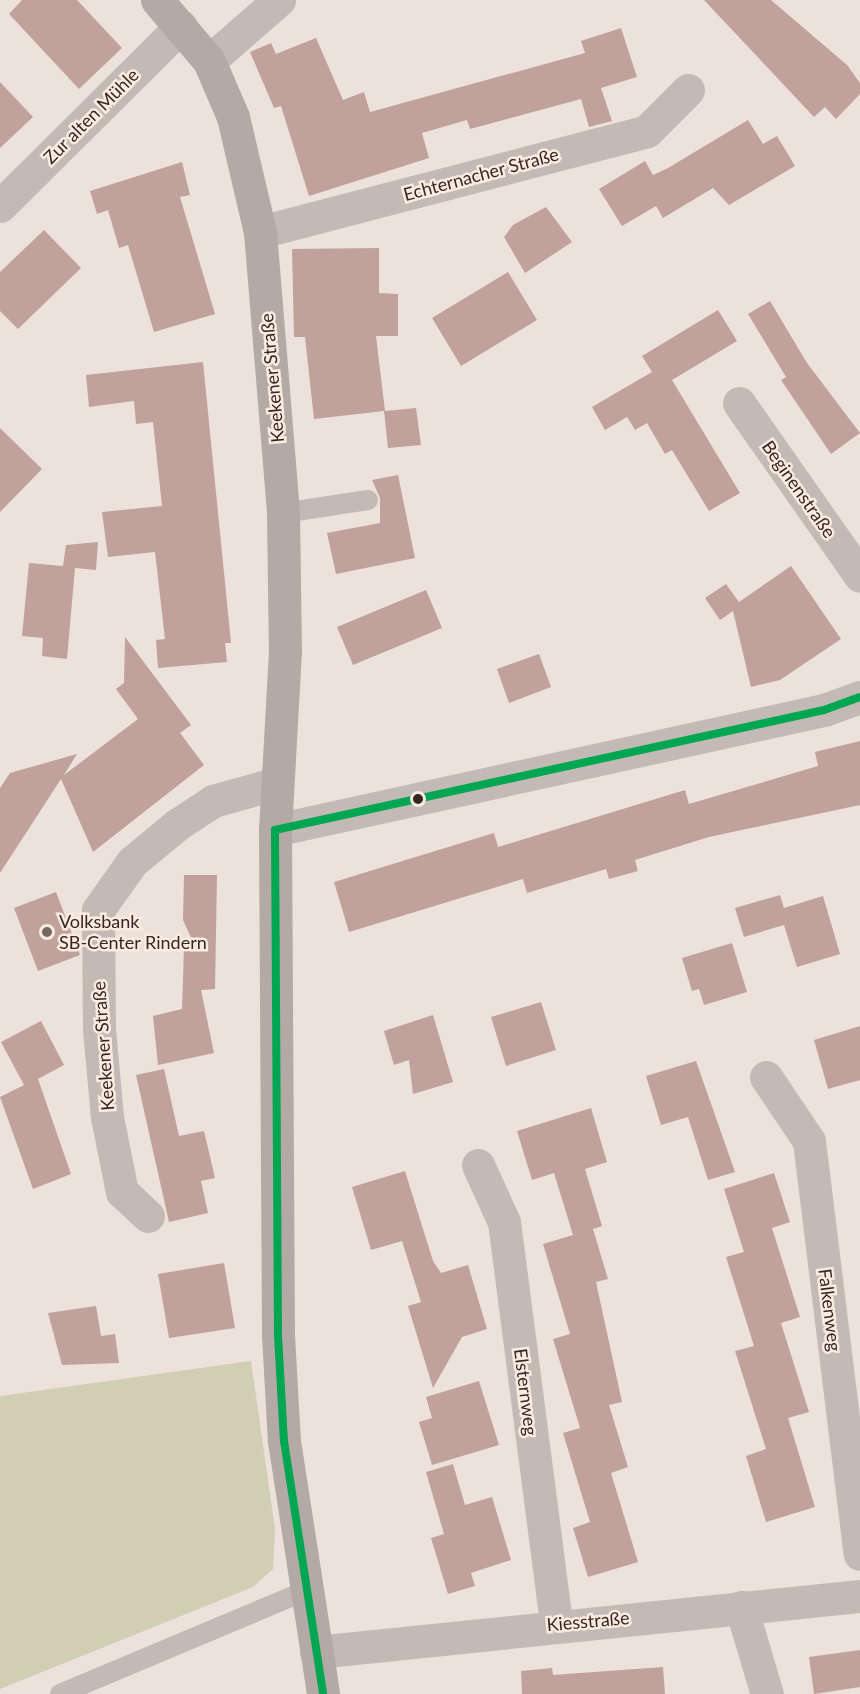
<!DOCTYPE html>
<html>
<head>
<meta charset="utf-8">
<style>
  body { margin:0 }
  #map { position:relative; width:860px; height:1694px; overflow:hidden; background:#ece1db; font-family:Lato,sans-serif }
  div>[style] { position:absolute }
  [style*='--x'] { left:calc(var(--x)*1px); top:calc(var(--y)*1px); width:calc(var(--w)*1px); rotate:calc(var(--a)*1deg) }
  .green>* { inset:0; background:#d0cfb4 }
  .building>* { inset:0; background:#c1a19c }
  .service>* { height:20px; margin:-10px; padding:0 10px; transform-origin:10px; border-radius:10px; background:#c3b9b5 }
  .minor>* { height:33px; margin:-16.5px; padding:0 16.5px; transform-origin:16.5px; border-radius:16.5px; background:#c3b9b5 }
  .secondary>* { height:33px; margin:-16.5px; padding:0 16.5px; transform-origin:16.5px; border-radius:16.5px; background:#b4aaa5 }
  .bus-1>* { height:8px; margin:-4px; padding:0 4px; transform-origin:4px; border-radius:4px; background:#00a651 }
  .dots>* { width:16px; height:16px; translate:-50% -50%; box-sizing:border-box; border:3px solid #faebe1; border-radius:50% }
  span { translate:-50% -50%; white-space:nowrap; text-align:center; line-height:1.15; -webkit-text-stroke:5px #faebe1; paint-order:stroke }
  .street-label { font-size:18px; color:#342724 }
  .poi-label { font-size:18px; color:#342724 }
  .left { translate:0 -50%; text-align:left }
</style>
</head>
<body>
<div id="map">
  <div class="green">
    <div style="clip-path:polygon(251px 1361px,275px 1529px,273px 1569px,253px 1587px,0 1689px,0 1396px)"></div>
  </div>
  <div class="building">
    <div style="clip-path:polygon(22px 0,77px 0,122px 48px,79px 89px,9px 14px)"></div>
    <div style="clip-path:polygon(704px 0,771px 0,847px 65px,860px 83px,860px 94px,836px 119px,825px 107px,814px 117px)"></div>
    <div style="clip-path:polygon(621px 28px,637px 77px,601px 88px,612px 121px,589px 127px,581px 99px,470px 129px,467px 120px,422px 133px,429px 158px,309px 196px,281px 106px,274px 108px,250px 52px,271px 43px,276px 54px,316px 38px,343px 100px,364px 92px,370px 112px,585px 53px,581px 41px)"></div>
    <div style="clip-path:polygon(0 82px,33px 117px,0 148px)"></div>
    <div style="clip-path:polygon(748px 120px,763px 144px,777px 136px,795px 166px,729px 205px,713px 188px,663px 218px,656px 206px,622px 226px,599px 189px,645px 161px,653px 175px,668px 168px)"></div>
    <div style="clip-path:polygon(182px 162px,190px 195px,180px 197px,215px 314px,154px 332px,128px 245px,119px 248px,108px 210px,97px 214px,90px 191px)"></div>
    <div style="clip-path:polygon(546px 207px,572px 242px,525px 273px,504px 237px,513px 225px)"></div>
    <div style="clip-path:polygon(44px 230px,81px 268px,18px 329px,0 311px,0 272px)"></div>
    <div style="clip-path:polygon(379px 248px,379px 293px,398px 294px,398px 336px,376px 336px,385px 411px,416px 408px,421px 445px,388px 448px,384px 411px,314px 419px,305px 337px,294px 337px,292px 249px)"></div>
    <div style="clip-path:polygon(508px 272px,537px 320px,461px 366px,432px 318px)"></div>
    <div style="clip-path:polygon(770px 301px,807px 363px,860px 433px,831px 454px,781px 380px,786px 377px,748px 314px)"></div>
    <div style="clip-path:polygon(718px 310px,737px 341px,672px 380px,740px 493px,709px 511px,672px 450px,665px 454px,647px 423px,635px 430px,627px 417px,605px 430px,592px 407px,652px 372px,642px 356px)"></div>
    <div style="clip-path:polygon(203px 362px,231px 643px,225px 643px,227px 662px,158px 668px,156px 640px,165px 639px,155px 552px,108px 557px,102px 512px,162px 506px,153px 422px,136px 424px,134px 401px,89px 407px,86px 375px)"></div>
    <div style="clip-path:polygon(0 428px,42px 469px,0 512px)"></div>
    <div style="clip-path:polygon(398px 475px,415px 558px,336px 574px,327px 533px,380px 523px,380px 498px,372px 480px)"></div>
    <div style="clip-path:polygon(98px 542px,96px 570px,75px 568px,67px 659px,42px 656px,43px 638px,22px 636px,29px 563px,63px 566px,66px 545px)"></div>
    <div style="clip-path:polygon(791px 566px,841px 639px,780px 680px,751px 687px,733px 611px,720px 620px,705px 598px,726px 584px,739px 602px)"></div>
    <div style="clip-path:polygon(426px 590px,442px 628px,353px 665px,337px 627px)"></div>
    <div style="clip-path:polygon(125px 637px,191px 725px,180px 733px,204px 765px,93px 852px,61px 779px,0 873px,0 788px,10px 773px,77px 754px,64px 775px,138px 719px,116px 689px,124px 683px)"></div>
    <div style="clip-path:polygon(539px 654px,551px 687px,509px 703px,497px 669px)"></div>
    <div style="clip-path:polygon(860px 741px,860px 805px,709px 837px,635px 860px,638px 871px,609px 879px,606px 869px,527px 893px,523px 879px,349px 932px,334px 882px,494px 833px,498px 847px,685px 790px,689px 804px,818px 766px,815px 752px)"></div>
    <div style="clip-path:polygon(184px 875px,217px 875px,215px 989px,201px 990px,214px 1053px,158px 1065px,153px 1016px,182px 1009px,184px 947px,193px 942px,183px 920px)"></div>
    <div style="clip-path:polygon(56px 892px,80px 955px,38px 971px,14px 908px)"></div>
    <div style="clip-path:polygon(780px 895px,784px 908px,823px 896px,840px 954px,797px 967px,784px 925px,744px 937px,735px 908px)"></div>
    <div style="clip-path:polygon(732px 943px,747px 992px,704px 1005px,699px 989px,692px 991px,682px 958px)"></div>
    <div style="clip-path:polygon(541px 1002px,556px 1050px,506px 1066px,491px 1017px)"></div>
    <div style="clip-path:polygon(433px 1015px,453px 1082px,413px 1094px,409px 1060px,394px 1065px,384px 1031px)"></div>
    <div style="clip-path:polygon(41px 1021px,64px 1065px,38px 1079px,71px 1174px,33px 1189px,0 1097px,24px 1085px,1px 1042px)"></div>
    <div style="clip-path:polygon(860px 1026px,860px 1080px,828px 1089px,814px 1040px)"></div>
    <div style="clip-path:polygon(696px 1061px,735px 1172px,708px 1180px,688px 1117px,661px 1125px,646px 1076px)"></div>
    <div style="clip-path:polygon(164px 1069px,179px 1136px,204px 1131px,215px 1178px,201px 1181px,208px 1213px,169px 1222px,136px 1075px)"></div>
    <div style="clip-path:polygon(591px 1108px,607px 1162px,585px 1169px,602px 1226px,593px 1229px,608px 1279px,596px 1282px,622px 1402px,609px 1405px,628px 1467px,611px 1473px,638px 1562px,588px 1577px,573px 1528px,590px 1522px,563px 1433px,580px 1428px,553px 1339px,570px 1334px,543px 1244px,573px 1235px,554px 1173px,532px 1180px,517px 1131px)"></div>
    <div style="clip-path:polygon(405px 1171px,433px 1261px,441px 1273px,468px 1265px,487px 1329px,462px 1337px,433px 1388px,408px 1306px,421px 1302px,402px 1241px,371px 1250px,352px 1187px)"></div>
    <div style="clip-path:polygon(774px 1173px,790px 1222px,772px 1228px,800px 1317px,781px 1323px,809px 1412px,788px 1418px,815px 1507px,766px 1522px,746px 1456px,766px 1449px,735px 1351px,754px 1346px,726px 1257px,744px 1252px,724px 1189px)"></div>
    <div style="clip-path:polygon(224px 1263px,235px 1328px,169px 1338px,158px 1274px)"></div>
    <div style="clip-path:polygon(96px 1306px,101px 1336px,115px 1334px,119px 1363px,62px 1365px,48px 1313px)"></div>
    <div style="clip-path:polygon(479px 1381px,499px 1445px,432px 1465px,419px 1422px,432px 1418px,426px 1397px)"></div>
    <div style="clip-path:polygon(453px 1464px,465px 1505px,492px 1497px,511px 1560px,471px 1573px,475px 1586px,448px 1594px,431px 1538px,444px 1534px,426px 1472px)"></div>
    <div style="clip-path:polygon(860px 1650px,860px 1687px,814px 1694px,809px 1657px)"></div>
    <div style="clip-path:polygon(663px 1667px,665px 1694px,522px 1694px,521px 1671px,552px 1668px,553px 1675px)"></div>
  </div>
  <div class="service">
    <div style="--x:283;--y:513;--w:86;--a:-8.7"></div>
    <div style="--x:60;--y:1694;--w:268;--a:-22.8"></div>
  </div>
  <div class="minor">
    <div style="--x:209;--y:61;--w:93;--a:-41.1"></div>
    <div style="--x:0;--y:206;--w:255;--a:-44.8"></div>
    <div style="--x:260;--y:232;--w:400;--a:-14.6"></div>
    <div style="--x:647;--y:131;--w:58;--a:-45"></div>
    <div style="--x:739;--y:403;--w:211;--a:55"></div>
    <div style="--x:275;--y:830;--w:562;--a:-12.33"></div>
    <div style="--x:824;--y:710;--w:38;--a:-20"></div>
    <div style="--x:766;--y:1077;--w:77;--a:56.1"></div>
    <div style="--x:809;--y:1141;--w:416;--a:83"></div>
    <div style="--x:478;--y:1165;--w:63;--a:65.5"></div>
    <div style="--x:504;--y:1222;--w:405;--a:82.6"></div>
    <div style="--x:148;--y:1216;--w:35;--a:-137"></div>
    <div style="--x:122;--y:1192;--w:76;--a:-101.3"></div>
    <div style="--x:107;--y:1117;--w:88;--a:-95.2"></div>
    <div style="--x:99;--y:1029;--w:119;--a:-90.5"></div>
    <div style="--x:98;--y:910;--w:59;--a:-54.7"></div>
    <div style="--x:132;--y:862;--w:60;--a:-39.6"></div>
    <div style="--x:178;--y:824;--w:42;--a:-33.3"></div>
    <div style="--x:213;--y:801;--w:66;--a:-15.7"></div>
    <div style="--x:741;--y:1607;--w:91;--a:73.4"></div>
    <div style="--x:316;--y:1652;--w:547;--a:-5.88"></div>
  </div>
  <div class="secondary">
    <div style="--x:157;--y:0;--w:80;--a:49.6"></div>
    <div style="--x:209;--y:61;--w:61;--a:66.8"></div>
    <div style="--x:233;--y:117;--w:118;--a:76.8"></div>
    <div style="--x:260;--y:232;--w:282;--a:85.3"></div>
    <div style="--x:283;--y:513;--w:138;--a:89.2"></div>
    <div style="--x:285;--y:651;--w:179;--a:93.2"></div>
    <div style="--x:275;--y:830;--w:505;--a:89.66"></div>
    <div style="--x:278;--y:1335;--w:106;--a:86.8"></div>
    <div style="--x:284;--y:1441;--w:256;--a:81.2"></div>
  </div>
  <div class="bus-1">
    <div style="--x:275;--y:830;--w:505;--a:89.66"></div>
    <div style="--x:278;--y:1335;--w:106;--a:86.8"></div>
    <div style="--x:284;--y:1441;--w:256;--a:81.2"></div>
    <div style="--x:275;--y:830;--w:562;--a:-12.33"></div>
    <div style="--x:824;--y:710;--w:38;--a:-20"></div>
  </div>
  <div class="dots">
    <div style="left:418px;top:799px;background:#342724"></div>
    <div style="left:47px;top:932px;background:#746864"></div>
  </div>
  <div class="street-label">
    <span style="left:91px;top:116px;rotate:-45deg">Zur alten Mühle</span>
    <span style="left:481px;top:174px;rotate:-15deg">Echternacher Straße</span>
    <span style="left:272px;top:378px;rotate:-95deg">Keekener Straße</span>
    <span style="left:799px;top:489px;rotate:55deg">Beginenstraße</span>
    <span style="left:103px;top:1046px;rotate:-94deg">Keekener Straße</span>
    <span style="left:830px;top:1310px;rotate:83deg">Falkenweg</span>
    <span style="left:526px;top:1392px;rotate:83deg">Elsternweg</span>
    <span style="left:588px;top:1621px;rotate:-5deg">Kiesstraße</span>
  </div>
  <div class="poi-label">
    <span class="left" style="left:59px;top:932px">Volksbank<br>SB-Center Rindern</span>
  </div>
</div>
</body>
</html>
